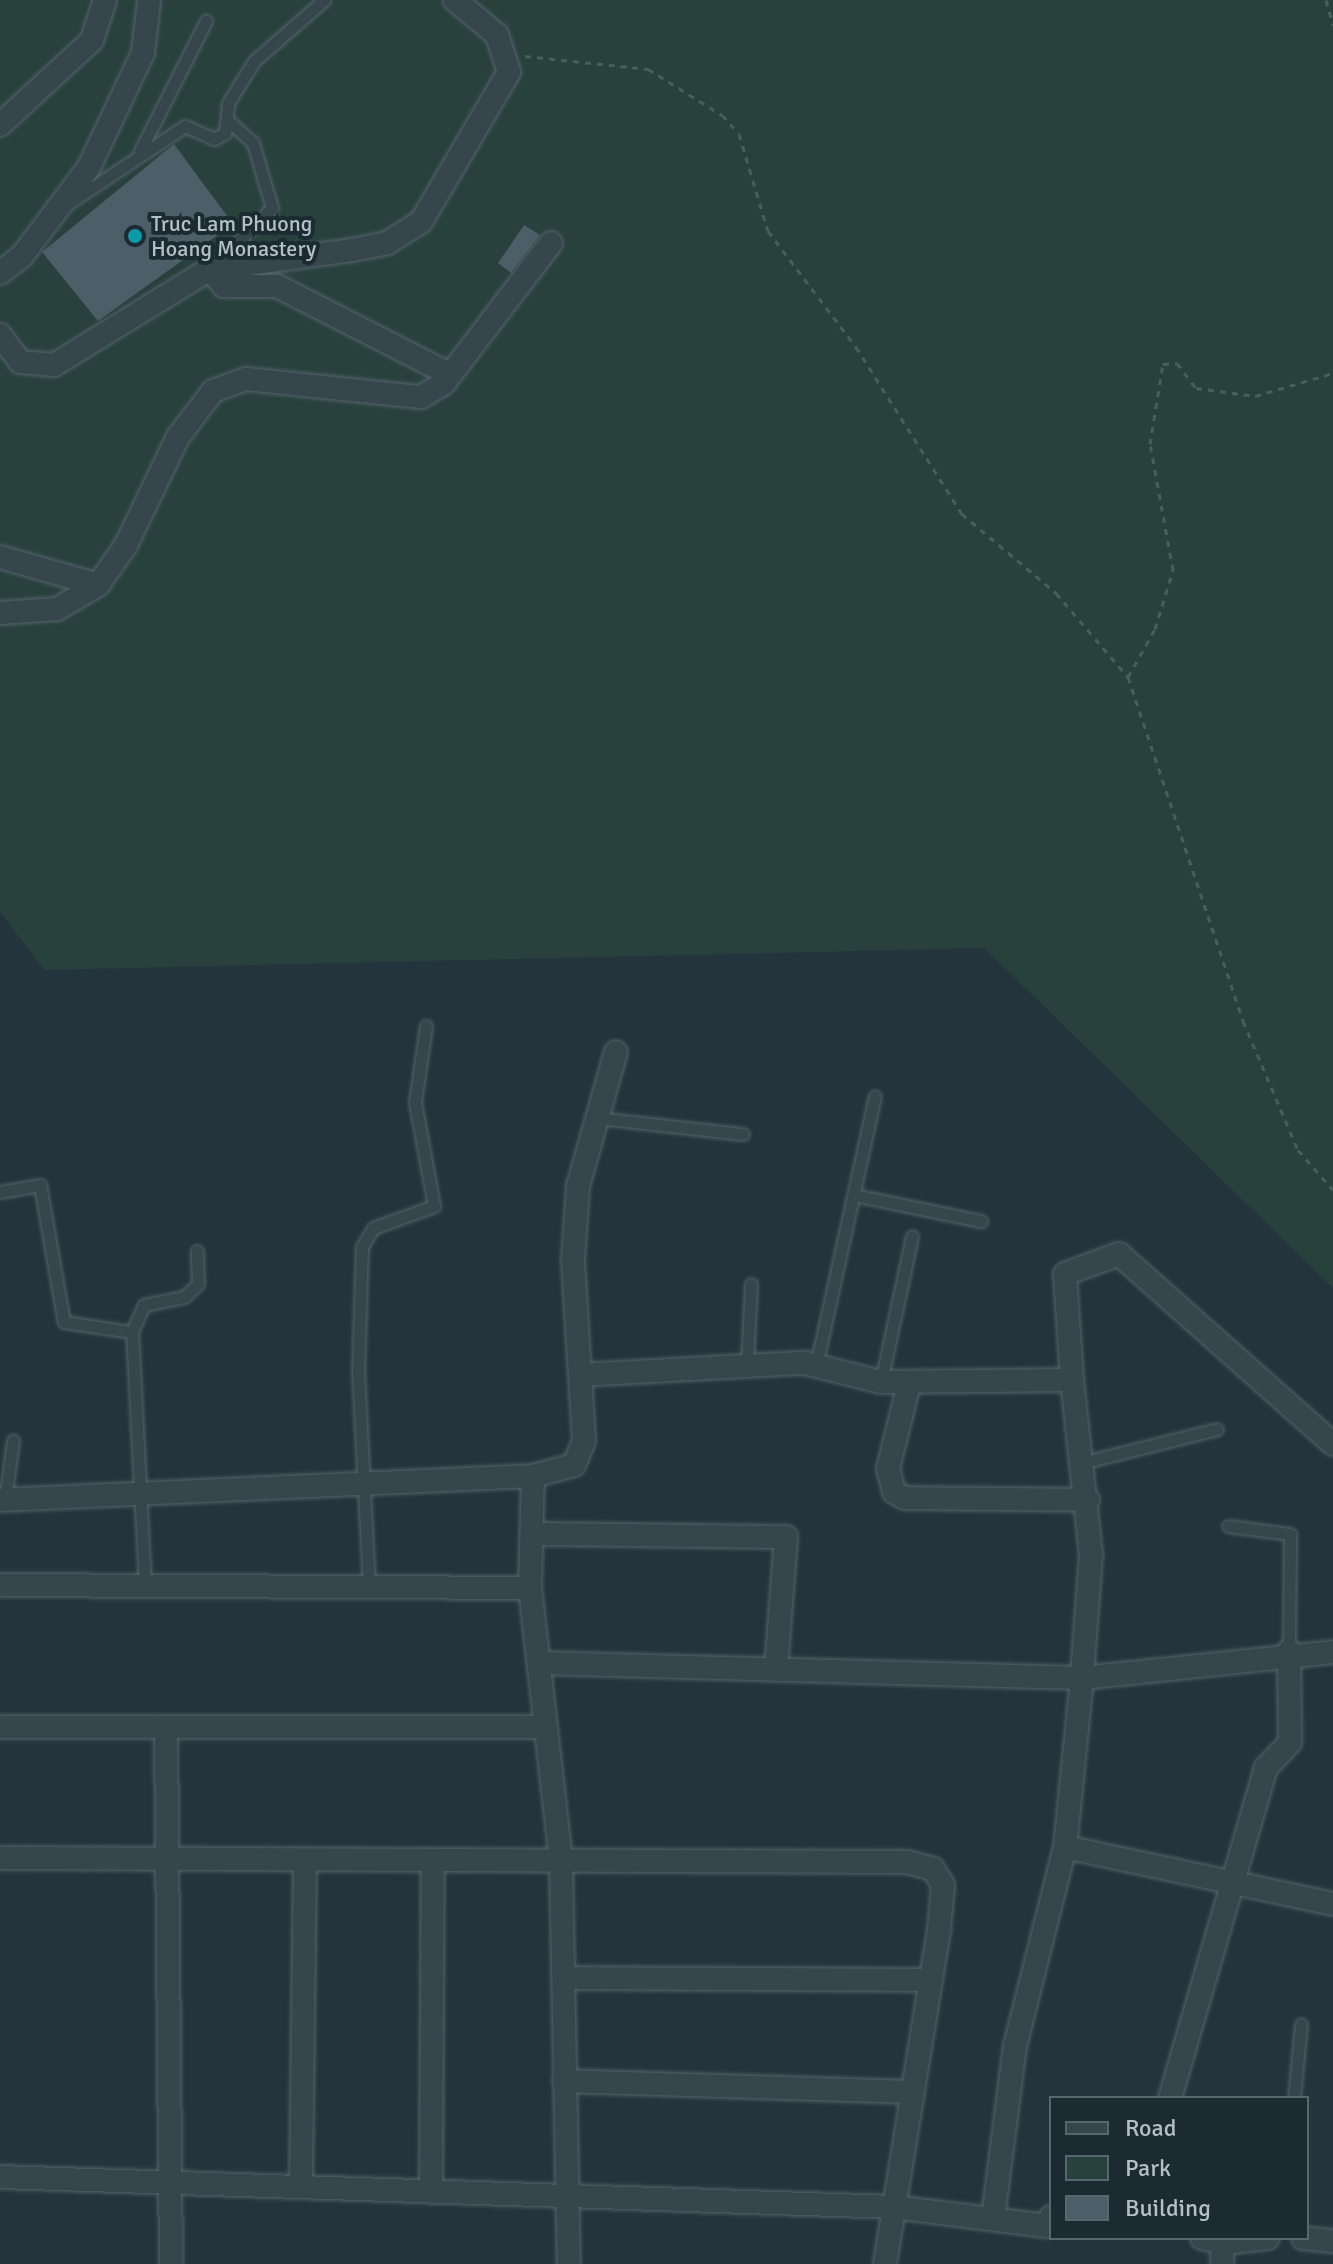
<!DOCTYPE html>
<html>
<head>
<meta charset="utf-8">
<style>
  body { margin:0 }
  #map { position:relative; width:1333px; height:2264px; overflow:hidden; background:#23343c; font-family:Signika,sans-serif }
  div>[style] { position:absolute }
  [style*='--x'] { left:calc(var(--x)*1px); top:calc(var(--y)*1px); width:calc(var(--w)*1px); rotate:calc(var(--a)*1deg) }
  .green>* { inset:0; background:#28413d }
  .building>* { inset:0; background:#4c5e67 }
  .path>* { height:3px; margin-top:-1.5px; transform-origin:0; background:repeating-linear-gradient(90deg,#475e5b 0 6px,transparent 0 12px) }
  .roads { filter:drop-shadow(0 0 2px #55636a) drop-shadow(0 0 2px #55636a) }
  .lane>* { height:11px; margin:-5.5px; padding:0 5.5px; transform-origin:5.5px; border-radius:5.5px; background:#37454d }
  .street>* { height:22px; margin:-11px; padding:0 11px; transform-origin:11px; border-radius:11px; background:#37454d }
  .dots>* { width:22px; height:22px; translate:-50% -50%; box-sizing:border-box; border:4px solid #1c2a31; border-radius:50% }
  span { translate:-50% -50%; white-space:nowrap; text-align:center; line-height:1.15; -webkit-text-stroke:8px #1c2a31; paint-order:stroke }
  .poi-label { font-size:22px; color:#b3c0c8 }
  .left { translate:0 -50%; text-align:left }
  .legend { position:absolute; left:1049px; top:2096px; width:260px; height:144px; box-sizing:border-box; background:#1c2a31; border:2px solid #58666d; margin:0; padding:10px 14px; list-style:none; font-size:24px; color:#b3c0c8 }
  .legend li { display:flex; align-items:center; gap:16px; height:40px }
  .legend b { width:40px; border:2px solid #58666d }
</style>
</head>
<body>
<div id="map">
  <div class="green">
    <div style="clip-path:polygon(0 0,1333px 0,1333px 1288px,984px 948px,44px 970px,0 912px)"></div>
  </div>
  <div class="building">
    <div style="clip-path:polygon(174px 144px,233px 224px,98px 321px,42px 252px)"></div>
    <div style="clip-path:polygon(524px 225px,540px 235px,511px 273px,498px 263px)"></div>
  </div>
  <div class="path">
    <div style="--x:1326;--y:0;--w:26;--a:74"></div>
    <div style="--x:525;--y:56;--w:124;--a:6"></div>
    <div style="--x:648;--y:69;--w:87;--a:31.9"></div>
    <div style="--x:722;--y:115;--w:25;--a:48"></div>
    <div style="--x:739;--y:134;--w:101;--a:73.4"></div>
    <div style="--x:768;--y:231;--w:146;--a:52.8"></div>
    <div style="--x:856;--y:347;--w:198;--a:57.6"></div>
    <div style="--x:962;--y:514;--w:123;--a:40"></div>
    <div style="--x:1056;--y:593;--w:111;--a:49.4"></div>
    <div style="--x:1128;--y:677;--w:363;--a:71.5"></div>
    <div style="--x:1243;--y:1021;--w:140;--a:66.9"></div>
    <div style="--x:1298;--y:1150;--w:53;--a:48.8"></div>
    <div style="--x:1128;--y:677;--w:55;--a:-60.6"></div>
    <div style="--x:1155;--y:629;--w:62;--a:-73"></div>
    <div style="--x:1173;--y:570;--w:128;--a:-100.3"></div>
    <div style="--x:1150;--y:444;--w:81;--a:-80.8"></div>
    <div style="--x:1163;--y:364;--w:14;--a:-4"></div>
    <div style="--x:1177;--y:363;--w:31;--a:53"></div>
    <div style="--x:1196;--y:388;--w:60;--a:7.7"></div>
    <div style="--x:1255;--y:396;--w:81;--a:-16.4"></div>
  </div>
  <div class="roads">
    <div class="lane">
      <div style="--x:140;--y:151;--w:146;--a:-63.1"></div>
      <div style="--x:69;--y:203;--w:139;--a:-33.6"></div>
      <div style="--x:185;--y:126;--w:32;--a:24"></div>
      <div style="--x:214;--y:139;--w:13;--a:-29"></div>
      <div style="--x:225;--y:133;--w:30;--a:-84"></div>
      <div style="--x:228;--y:103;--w:49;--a:-58.2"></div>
      <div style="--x:254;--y:61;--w:93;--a:-41.1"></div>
      <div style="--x:215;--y:264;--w:80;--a:-44.5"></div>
      <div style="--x:272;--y:208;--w:68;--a:-106.3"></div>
      <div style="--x:253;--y:143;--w:31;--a:-138"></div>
      <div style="--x:597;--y:1118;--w:147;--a:6.3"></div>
      <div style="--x:0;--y:1192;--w:41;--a:-9.9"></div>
      <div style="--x:40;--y:1185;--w:139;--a:80.1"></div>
      <div style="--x:64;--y:1322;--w:69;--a:8.4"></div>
      <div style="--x:854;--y:1195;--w:130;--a:11.6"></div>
      <div style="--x:747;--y:1365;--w:81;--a:-87.2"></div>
      <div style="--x:816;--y:1366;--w:276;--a:-77.7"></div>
      <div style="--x:881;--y:1382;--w:149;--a:-78"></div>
      <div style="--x:1085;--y:1462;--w:136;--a:-14"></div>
      <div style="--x:5;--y:1500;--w:60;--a:-82.3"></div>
      <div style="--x:1228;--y:1526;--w:63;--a:7.4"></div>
      <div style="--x:1290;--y:1534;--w:117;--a:90.5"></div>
      <div style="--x:145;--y:1586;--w:254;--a:-92.9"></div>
      <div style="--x:132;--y:1332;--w:30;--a:-66"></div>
      <div style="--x:144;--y:1305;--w:41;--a:-11.3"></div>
      <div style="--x:184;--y:1297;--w:19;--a:-43"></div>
      <div style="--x:198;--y:1284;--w:33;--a:-92"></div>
      <div style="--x:369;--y:1587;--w:214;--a:-92.9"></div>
      <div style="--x:358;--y:1373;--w:126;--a:-88.2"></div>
      <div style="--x:362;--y:1247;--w:22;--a:-60"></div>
      <div style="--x:373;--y:1228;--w:65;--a:-19.8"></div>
      <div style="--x:434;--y:1206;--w:106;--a:-100.4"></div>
      <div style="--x:415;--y:1102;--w:77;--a:-81.8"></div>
      <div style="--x:1294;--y:2098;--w:74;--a:-84.6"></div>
    </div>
    <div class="street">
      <div style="--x:0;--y:125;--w:125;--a:-42.7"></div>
      <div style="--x:92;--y:40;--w:42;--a:-72"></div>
      <div style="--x:210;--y:269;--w:22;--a:51"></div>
      <div style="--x:224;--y:286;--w:53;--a:0"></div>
      <div style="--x:277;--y:286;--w:193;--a:27.1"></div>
      <div style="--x:0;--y:273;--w:28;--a:-38"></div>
      <div style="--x:22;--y:256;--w:111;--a:-53"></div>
      <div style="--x:89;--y:167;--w:126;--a:-64.7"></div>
      <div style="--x:143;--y:53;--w:53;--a:-83.5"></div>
      <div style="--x:0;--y:335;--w:34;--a:53"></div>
      <div style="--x:20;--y:362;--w:34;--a:5"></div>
      <div style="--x:54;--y:365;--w:183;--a:-31.6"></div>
      <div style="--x:210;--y:269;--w:143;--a:-7.6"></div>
      <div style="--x:352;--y:250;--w:36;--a:-11"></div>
      <div style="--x:387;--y:243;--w:40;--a:-32"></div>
      <div style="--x:421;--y:222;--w:174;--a:-59.6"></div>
      <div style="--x:509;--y:72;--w:39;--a:-108"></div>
      <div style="--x:497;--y:35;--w:55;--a:-140.2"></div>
      <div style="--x:0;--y:557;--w:102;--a:15.9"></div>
      <div style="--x:0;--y:613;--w:57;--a:-4"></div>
      <div style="--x:57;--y:609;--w:48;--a:-30.3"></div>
      <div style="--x:98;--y:585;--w:49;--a:-55"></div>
      <div style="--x:126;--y:545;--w:120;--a:-64.3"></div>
      <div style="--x:178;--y:437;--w:58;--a:-52.7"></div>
      <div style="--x:213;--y:391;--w:35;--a:-20"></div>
      <div style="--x:246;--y:379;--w:176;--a:5.9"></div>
      <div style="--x:421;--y:397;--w:27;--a:-31"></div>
      <div style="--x:444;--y:383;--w:176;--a:-52.6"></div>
      <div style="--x:580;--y:1375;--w:225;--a:-3.1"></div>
      <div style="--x:805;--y:1363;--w:78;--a:14"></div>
      <div style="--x:881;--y:1382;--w:191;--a:-0.6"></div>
      <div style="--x:1072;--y:1380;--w:175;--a:83.8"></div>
      <div style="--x:1091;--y:1554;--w:124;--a:94.2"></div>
      <div style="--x:1082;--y:1678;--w:170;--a:95.7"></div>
      <div style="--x:1065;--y:1847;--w:205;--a:104.1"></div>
      <div style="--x:1015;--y:2046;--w:173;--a:97.3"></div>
      <div style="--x:1072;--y:1380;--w:106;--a:-93.8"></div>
      <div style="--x:1065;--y:1274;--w:58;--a:-20.3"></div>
      <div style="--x:1119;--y:1254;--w:286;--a:41.6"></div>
      <div style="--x:909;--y:1384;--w:88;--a:103.9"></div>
      <div style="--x:888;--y:1469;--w:24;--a:75"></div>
      <div style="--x:894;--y:1492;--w:13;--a:29"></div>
      <div style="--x:905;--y:1498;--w:183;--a:0.6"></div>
      <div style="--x:0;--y:1500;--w:534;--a:-2.58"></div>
      <div style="--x:533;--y:1476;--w:42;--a:-15"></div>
      <div style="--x:574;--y:1465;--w:26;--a:-67"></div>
      <div style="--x:584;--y:1441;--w:181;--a:-93.5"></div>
      <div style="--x:573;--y:1260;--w:74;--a:-86.1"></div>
      <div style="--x:578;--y:1186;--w:139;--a:-74.2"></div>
      <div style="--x:534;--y:1534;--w:252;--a:0.7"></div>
      <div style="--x:786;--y:1537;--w:133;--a:94.3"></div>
      <div style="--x:0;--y:1585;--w:530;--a:0.32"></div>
      <div style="--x:530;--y:1588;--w:276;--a:83.5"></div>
      <div style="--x:561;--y:1862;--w:402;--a:88.9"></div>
      <div style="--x:530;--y:1588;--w:112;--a:-88.5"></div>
      <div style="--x:540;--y:1663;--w:542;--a:1.59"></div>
      <div style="--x:1082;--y:1678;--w:252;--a:-5.9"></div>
      <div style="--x:0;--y:1727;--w:545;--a:0"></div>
      <div style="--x:166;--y:1728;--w:536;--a:89.47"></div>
      <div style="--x:1065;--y:1847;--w:274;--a:12"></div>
      <div style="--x:0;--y:1858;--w:907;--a:0.25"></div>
      <div style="--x:907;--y:1862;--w:27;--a:15"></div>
      <div style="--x:933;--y:1869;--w:19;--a:58"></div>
      <div style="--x:943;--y:1885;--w:45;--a:95.1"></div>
      <div style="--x:939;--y:1930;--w:338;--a:99.2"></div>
      <div style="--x:564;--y:1978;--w:364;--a:0.3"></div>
      <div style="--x:564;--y:2081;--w:345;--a:1.8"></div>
      <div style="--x:1170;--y:2098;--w:344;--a:-73.8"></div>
      <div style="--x:1266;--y:1768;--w:35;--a:-47"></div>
      <div style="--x:1290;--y:1742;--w:91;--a:-90.6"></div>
      <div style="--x:0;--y:2177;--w:895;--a:1.92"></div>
      <div style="--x:894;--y:2207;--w:154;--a:7.1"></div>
      <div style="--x:1047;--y:2226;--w:10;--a:-66"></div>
      <div style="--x:301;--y:2186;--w:324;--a:-89.3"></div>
      <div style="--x:431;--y:2192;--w:330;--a:-89.7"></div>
      <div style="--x:1202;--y:2238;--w:22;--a:13"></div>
      <div style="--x:1223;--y:2243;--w:21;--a:93"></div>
      <div style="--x:1303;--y:2238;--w:30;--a:6"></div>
      <div style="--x:1223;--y:2243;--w:45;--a:-6.3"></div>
    </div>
  </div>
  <div class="dots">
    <div style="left:135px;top:236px;background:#0f9aa8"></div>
  </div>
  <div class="poi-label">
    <span class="left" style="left:151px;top:236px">Truc Lam Phuong<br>Hoang Monastery</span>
  </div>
  <ul class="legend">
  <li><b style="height:10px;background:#37454d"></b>Road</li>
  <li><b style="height:22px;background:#28413d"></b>Park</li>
  <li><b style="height:22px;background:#4c5e67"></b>Building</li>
  </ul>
</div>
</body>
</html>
